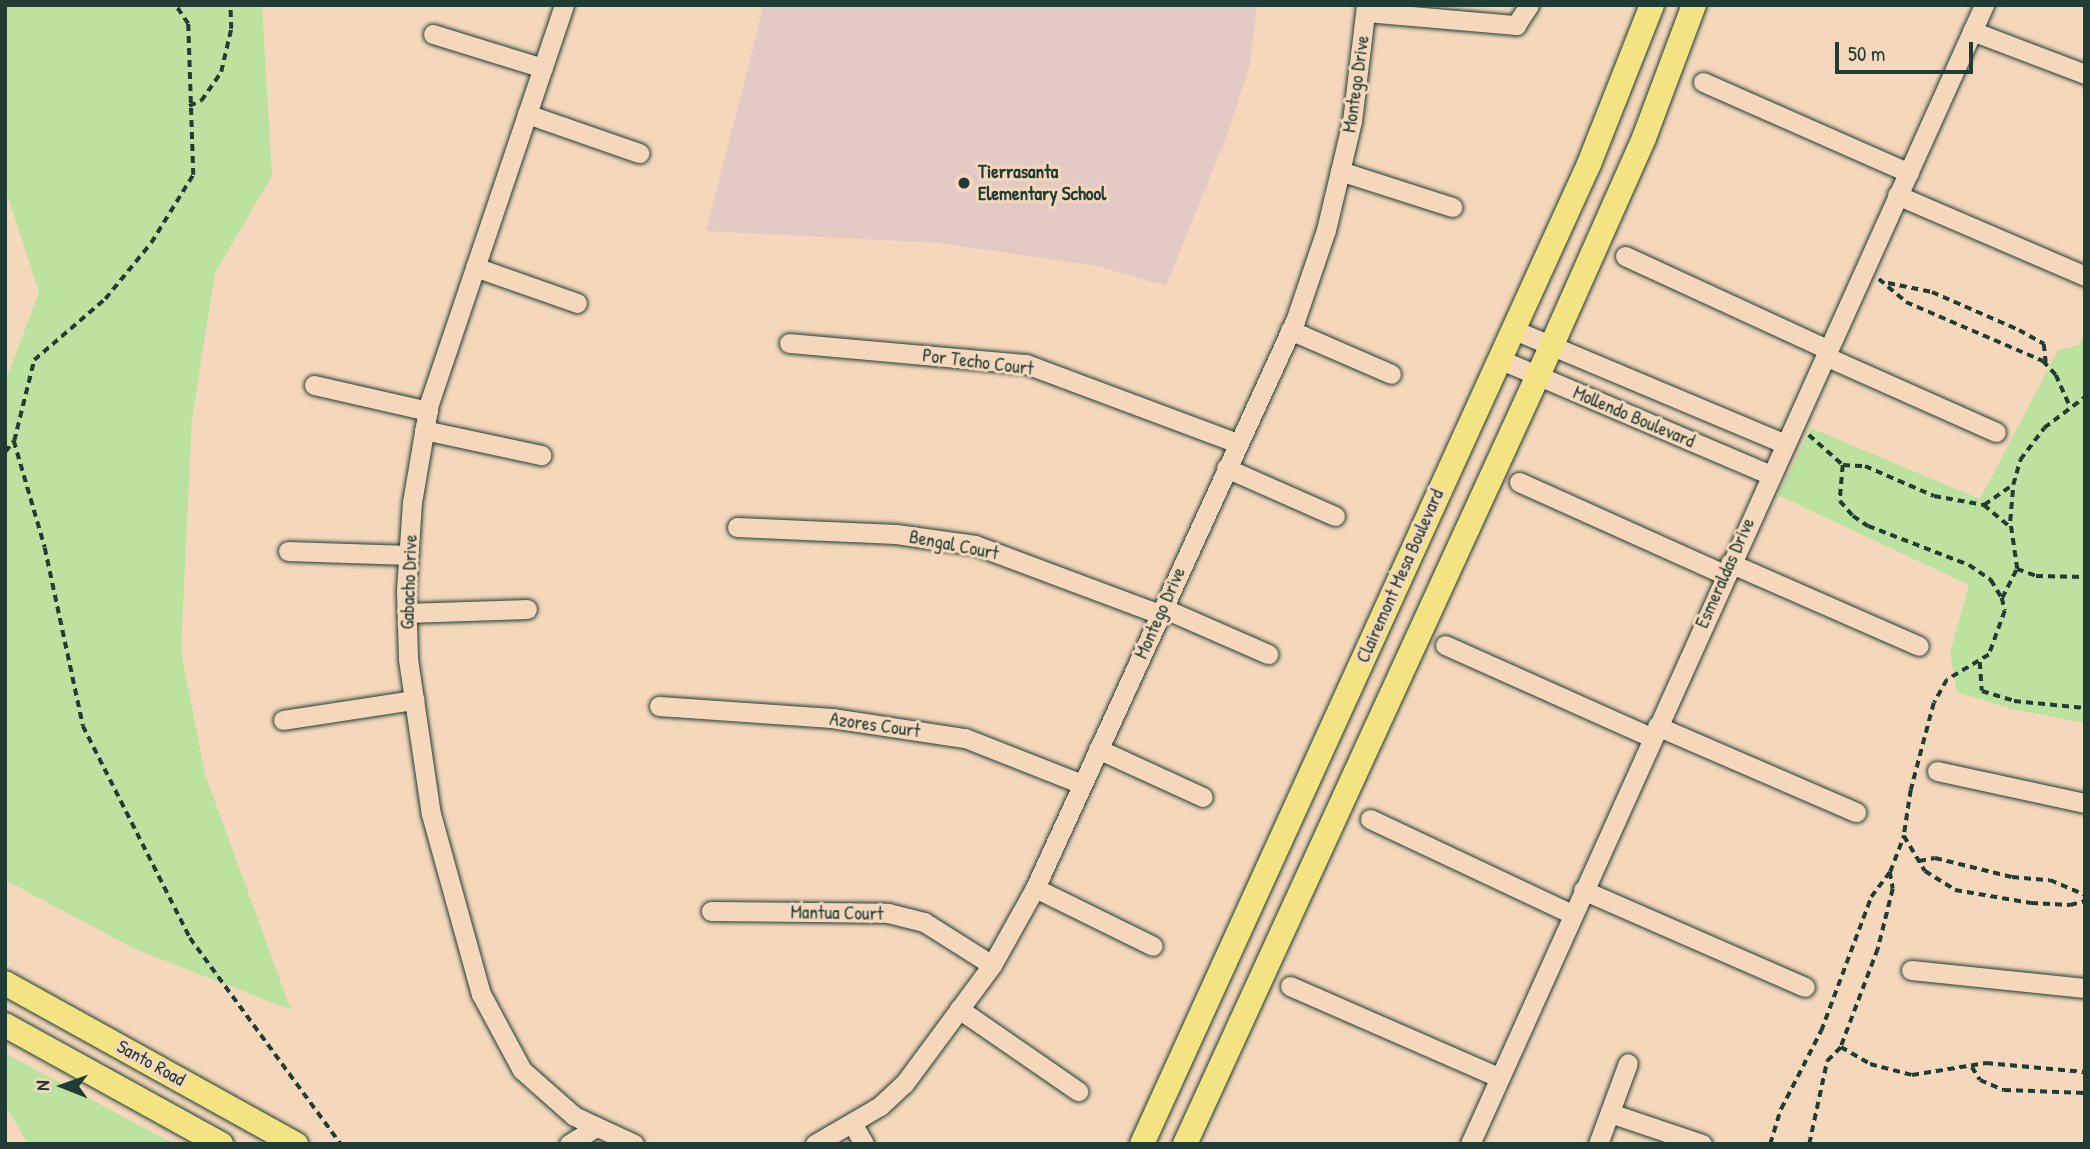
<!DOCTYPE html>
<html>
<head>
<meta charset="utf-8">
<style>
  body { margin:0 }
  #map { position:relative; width:2090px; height:1149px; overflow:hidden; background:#f5d8bc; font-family:"Patrick Hand",sans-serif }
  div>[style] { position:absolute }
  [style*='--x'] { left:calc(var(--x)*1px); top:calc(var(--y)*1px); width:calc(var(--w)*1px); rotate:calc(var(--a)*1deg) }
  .built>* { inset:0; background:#e4cac5 }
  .green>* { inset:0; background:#bbe39f }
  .path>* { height:3.5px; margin-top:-1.75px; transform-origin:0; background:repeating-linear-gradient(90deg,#1f3d34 0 7px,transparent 0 12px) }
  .roads { filter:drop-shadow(0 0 2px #1f3d34) drop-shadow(0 0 2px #1f3d34) }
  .minor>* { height:19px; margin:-9.5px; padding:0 9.5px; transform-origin:9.5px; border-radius:9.5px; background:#f5d8bc }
  .major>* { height:24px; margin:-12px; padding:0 12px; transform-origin:12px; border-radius:12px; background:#f4e382 }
  .dots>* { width:19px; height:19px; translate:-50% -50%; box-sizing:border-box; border:4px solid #f5d8bc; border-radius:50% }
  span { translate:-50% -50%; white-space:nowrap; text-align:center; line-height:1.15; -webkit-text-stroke:6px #f5d8bc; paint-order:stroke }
  .street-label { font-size:19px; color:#1f3d34 }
  .poi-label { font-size:19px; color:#1f3d34; font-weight:700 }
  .left { translate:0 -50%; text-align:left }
  .frame { position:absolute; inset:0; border:7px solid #1f3d34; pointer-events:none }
  .north { position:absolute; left:28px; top:1051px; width:70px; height:70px; -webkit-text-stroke:5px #f5d8bc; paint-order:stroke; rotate:271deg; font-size:19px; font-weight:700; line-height:28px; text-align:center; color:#1f3d34 }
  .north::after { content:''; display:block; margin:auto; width:24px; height:32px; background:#1f3d34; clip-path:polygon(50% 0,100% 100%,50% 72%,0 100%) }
  .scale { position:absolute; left:1835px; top:42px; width:138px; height:32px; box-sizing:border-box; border:4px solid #1f3d34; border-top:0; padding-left:9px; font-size:21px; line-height:24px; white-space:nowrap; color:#1f3d34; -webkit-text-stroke:5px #f5d8bc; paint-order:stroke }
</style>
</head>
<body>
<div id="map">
  <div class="built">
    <div style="clip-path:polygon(764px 5px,1257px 5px,1250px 64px,1227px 135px,1166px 286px,1097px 266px,939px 243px,706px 231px)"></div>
  </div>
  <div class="green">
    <div style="clip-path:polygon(5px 5px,262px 5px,272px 176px,215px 273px,192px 419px,181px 651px,205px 774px,291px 1010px,135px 949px,5px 880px,5px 383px,39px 292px,5px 188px)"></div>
    <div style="clip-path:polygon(2085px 333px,2085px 723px,2012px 709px,1957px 692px,1950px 653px,1969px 585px,1778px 495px,1811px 428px,1980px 499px,2058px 350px,2079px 345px)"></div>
    <div style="clip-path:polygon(5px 1053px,174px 1144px,28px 1144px,5px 1105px)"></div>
  </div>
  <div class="path">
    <div style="--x:189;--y:106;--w:13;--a:-23"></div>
    <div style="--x:201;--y:101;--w:35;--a:-55"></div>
    <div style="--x:221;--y:72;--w:44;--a:-76.9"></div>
    <div style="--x:231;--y:29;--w:24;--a:-92"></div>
    <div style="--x:1879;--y:279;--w:35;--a:40"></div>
    <div style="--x:1906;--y:302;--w:149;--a:23.3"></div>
    <div style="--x:2043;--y:361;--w:19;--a:47"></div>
    <div style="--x:2056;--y:375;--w:35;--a:66"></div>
    <div style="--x:1888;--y:283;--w:45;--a:11.6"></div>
    <div style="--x:1932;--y:292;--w:95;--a:23.6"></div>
    <div style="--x:2019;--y:330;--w:29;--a:29"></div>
    <div style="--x:2044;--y:344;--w:20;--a:84"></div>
    <div style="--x:1809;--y:435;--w:45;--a:41.4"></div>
    <div style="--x:1843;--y:465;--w:36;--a:95"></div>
    <div style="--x:1840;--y:501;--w:20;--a:49"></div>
    <div style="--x:1853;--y:516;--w:18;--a:34"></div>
    <div style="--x:1868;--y:526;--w:108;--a:21.1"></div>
    <div style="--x:1969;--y:565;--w:27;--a:34"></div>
    <div style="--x:1991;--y:580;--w:21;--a:59"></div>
    <div style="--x:2002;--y:598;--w:13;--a:77"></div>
    <div style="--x:2005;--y:611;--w:47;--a:110"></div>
    <div style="--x:1989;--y:655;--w:49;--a:149.2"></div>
    <div style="--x:1947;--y:680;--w:26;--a:119"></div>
    <div style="--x:1934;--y:703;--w:90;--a:104.8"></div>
    <div style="--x:1911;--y:790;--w:47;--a:98.7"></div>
    <div style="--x:1904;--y:836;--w:41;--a:59"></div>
    <div style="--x:1925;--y:871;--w:36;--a:32"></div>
    <div style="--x:1955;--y:890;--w:77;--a:9.7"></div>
    <div style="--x:2031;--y:903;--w:39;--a:3"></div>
    <div style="--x:2070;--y:905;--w:16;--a:-15"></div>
    <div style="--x:14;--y:441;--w:111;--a:73.8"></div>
    <div style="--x:45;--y:548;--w:182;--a:77.9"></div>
    <div style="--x:83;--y:726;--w:237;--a:63.2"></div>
    <div style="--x:190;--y:938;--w:255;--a:53.8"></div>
    <div style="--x:5;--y:452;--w:14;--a:-51"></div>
    <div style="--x:14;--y:441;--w:83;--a:-76.1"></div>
    <div style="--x:34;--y:360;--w:94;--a:-40.7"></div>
    <div style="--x:105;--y:299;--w:72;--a:-50.6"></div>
    <div style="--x:151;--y:243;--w:80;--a:-58.3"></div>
    <div style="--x:193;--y:175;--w:151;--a:-91.9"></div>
    <div style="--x:188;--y:24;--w:23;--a:-124"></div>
    <div style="--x:1843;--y:465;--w:22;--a:3"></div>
    <div style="--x:1865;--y:466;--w:75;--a:23.5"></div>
    <div style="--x:1934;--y:496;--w:51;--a:10.2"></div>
    <div style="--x:1984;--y:505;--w:35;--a:-35"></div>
    <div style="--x:2013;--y:485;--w:26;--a:-74"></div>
    <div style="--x:2020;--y:460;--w:40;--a:-53"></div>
    <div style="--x:2044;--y:428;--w:51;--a:-37.1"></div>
    <div style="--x:1984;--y:505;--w:35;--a:40"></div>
    <div style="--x:2017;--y:569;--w:20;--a:20"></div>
    <div style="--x:2036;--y:576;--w:49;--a:1.2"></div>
    <div style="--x:2002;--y:598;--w:33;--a:-63"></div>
    <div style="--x:2017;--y:569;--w:49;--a:-98.3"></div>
    <div style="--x:2010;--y:521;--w:36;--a:-85"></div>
    <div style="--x:1980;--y:662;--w:29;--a:86"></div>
    <div style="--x:1982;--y:691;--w:34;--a:17"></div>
    <div style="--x:2014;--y:701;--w:71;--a:5.6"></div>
    <div style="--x:1919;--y:861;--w:16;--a:-11"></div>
    <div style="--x:1935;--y:858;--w:79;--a:13.9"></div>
    <div style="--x:2012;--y:877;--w:38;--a:5"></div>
    <div style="--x:2050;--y:880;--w:38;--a:23"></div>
    <div style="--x:1890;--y:872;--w:17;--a:80"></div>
    <div style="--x:1893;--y:889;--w:62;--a:104"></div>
    <div style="--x:1878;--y:949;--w:105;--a:110.7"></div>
    <div style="--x:1841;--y:1047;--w:34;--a:30"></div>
    <div style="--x:1870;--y:1064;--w:43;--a:14.7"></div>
    <div style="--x:1912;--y:1075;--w:75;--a:-9.2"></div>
    <div style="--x:1986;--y:1063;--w:99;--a:5.2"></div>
    <div style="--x:1972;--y:1067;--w:15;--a:58"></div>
    <div style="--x:1980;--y:1080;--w:26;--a:23"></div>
    <div style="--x:2004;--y:1090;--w:81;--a:2.1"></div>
    <div style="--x:1770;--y:1144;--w:37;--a:-73"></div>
    <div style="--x:1781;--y:1109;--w:88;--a:-62.9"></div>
    <div style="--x:1821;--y:1031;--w:143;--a:-69.5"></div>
    <div style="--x:1871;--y:897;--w:31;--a:-53"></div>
    <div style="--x:1890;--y:872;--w:39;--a:-69"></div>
    <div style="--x:1809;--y:1144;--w:85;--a:-77.8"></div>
    <div style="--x:1827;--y:1061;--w:20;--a:-45"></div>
  </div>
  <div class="roads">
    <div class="minor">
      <div style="--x:564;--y:5;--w:420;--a:108.7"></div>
      <div style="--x:429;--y:403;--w:100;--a:99.7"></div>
      <div style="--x:412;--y:502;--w:89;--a:93.9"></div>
      <div style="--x:406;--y:591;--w:68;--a:88.3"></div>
      <div style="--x:408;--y:659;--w:157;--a:81.6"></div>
      <div style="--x:431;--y:814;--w:187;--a:74.5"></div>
      <div style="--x:481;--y:994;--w:86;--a:61.7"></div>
      <div style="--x:522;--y:1070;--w:69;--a:41.5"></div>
      <div style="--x:574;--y:1116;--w:66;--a:25"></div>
      <div style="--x:1366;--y:12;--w:151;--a:5"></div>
      <div style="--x:1516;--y:25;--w:24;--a:-57"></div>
      <div style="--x:1972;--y:31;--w:121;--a:20.8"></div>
      <div style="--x:433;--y:34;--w:115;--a:17.2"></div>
      <div style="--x:1703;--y:82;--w:225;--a:23.8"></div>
      <div style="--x:527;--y:114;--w:119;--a:19.2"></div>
      <div style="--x:1340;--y:171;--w:118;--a:17.8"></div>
      <div style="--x:1897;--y:195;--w:205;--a:23.3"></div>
      <div style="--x:1625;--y:256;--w:222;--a:24.7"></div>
      <div style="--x:475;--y:267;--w:108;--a:19.4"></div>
      <div style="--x:1512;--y:329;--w:294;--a:22.8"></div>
      <div style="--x:1290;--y:330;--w:110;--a:23.5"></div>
      <div style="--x:789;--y:343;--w:238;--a:5.1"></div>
      <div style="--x:1026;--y:364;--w:225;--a:20.5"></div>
      <div style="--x:1825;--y:356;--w:187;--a:24"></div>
      <div style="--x:1499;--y:359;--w:293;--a:23.1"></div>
      <div style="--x:314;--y:385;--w:117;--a:12.8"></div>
      <div style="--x:424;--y:430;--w:120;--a:12.1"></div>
      <div style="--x:1226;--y:468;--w:119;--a:23.8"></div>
      <div style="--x:1519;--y:482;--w:225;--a:24.2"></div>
      <div style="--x:737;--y:527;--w:159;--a:2.5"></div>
      <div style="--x:896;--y:534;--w:80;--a:7.9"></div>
      <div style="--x:975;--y:545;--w:197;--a:20.5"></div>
      <div style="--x:288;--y:551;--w:120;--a:1.9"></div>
      <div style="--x:1730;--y:563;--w:206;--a:23.7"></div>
      <div style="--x:1163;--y:608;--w:115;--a:23.7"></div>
      <div style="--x:407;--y:613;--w:120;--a:-1.9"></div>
      <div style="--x:1445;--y:645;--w:226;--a:24.1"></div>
      <div style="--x:659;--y:706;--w:173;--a:4"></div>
      <div style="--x:832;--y:718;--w:134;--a:8.6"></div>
      <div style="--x:965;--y:738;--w:126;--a:21.5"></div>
      <div style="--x:283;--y:720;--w:133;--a:-8.7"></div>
      <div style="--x:1657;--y:726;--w:217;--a:23.4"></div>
      <div style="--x:1098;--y:749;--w:115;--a:24.6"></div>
      <div style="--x:1937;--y:771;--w:151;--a:12.2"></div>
      <div style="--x:1370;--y:819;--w:223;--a:25.2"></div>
      <div style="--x:1035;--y:888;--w:131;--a:26.2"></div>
      <div style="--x:1583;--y:890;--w:242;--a:23.6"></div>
      <div style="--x:711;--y:911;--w:177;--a:0.6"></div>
      <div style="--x:888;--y:913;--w:37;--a:14"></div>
      <div style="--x:924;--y:922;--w:80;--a:32.3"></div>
      <div style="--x:1911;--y:970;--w:175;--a:5.9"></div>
      <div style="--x:1290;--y:986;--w:227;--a:23.6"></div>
      <div style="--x:959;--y:1009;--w:145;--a:34.6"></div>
      <div style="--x:1610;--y:1113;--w:97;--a:18.6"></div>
      <div style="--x:852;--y:1123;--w:24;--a:60"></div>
      <div style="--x:569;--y:1144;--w:32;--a:-32"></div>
      <div style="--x:815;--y:1144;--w:75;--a:-30.3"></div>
      <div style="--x:880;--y:1106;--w:33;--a:-43"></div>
      <div style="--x:904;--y:1084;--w:148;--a:-53.5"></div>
      <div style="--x:992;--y:965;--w:88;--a:-60.8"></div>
      <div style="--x:1035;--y:888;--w:624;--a:-65.37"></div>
      <div style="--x:1295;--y:321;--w:96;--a:-71.2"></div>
      <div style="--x:1326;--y:230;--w:112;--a:-76.6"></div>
      <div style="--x:1352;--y:121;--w:117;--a:-83.1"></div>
      <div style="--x:1470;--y:1144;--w:1250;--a:-65.71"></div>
      <div style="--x:1598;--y:1144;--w:86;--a:-69.7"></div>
    </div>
    <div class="major">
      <div style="--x:5;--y:983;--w:333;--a:29"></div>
      <div style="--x:5;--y:1025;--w:247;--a:28.9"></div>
      <div style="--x:1142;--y:1144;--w:1077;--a:-65.48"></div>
      <div style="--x:1589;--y:164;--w:171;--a:-68.4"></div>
      <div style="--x:1185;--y:1144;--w:877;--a:-65.33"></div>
      <div style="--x:1551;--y:347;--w:229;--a:-66"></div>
      <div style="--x:1644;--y:138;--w:142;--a:-69.4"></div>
    </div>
  </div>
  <div class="dots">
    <div style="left:964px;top:183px;background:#1f3d34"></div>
  </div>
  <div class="street-label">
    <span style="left:1356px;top:84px;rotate:-82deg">Montego Drive</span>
    <span style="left:978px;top:362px;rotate:7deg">Por Techo Court</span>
    <span style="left:1634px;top:417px;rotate:23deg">Mollendo Boulevard</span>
    <span style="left:954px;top:545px;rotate:11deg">Bengal Court</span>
    <span style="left:1725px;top:573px;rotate:-66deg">Esmeraldas Drive</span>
    <span style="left:1400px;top:576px;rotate:-66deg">Clairemont Mesa Boulevard</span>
    <span style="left:409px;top:582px;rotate:-88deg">Gabacho Drive</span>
    <span style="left:1160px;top:613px;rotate:-66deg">Montego Drive</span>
    <span style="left:875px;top:725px;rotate:8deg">Azores Court</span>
    <span style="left:837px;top:913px;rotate:1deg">Mantua Court</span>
    <span style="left:151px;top:1063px;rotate:29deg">Santo Road</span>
  </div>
  <div class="poi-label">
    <span class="left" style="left:978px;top:183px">Tierrasanta<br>Elementary School</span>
  </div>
  <div class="frame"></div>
  <div class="north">N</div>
  <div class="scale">50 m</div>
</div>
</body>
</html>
